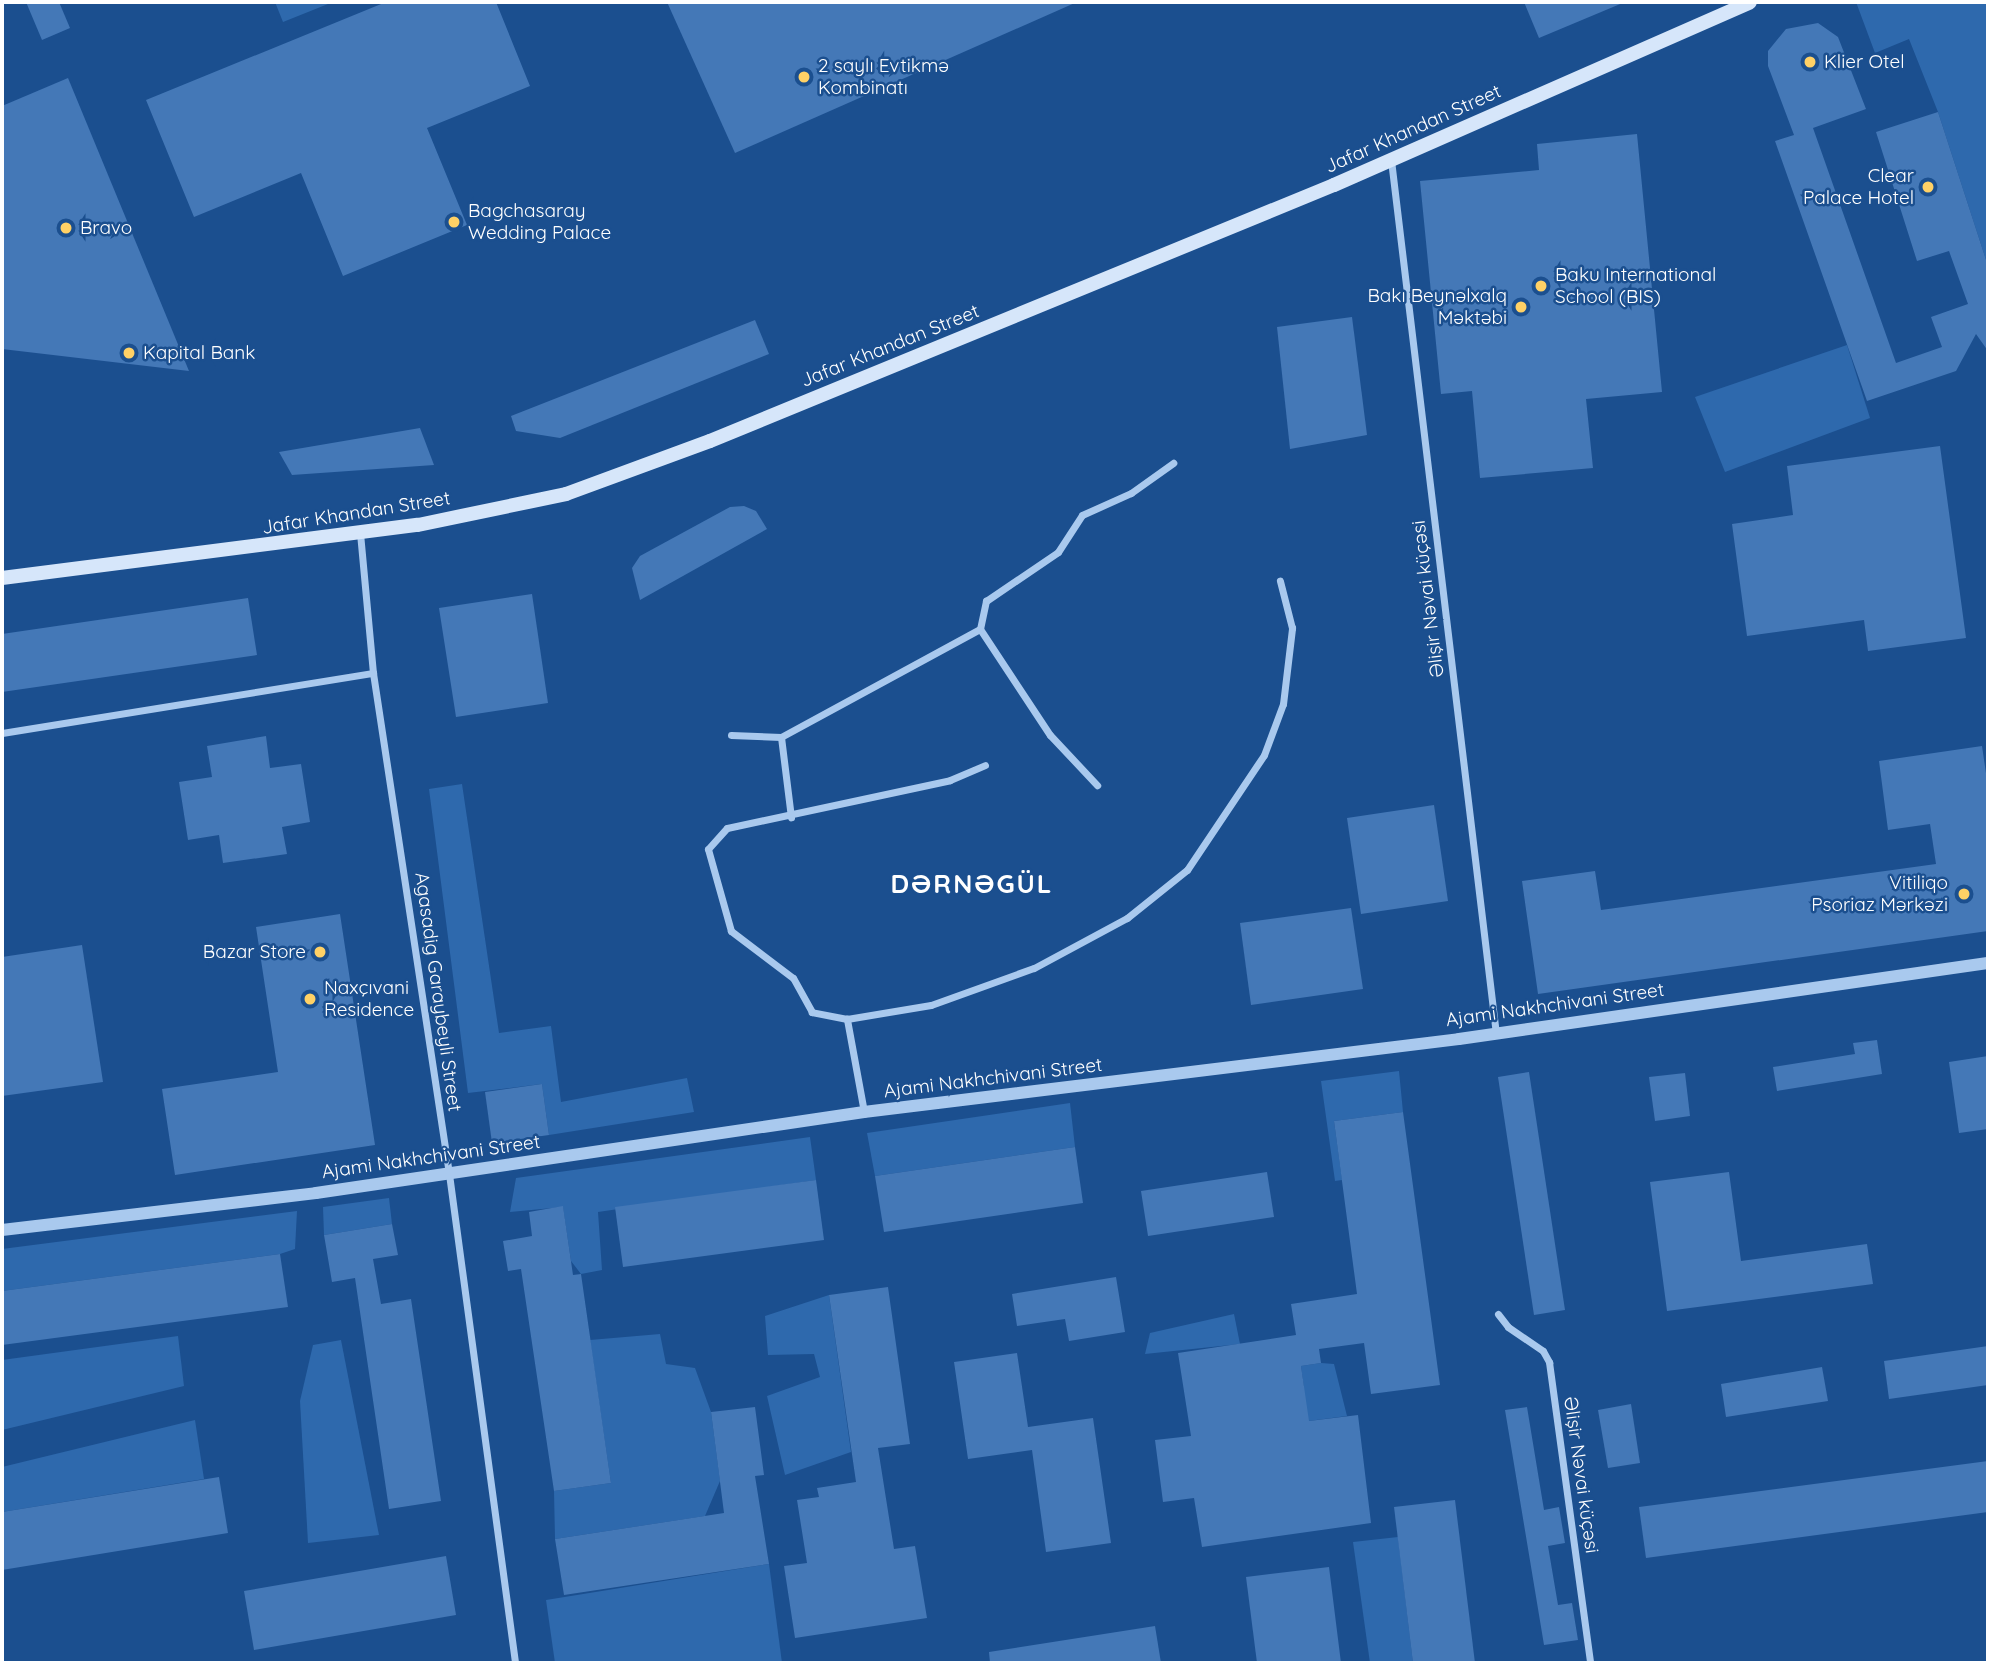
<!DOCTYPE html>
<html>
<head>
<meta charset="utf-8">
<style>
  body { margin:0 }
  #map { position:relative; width:1990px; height:1665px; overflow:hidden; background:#1b4f8f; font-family:Quicksand,sans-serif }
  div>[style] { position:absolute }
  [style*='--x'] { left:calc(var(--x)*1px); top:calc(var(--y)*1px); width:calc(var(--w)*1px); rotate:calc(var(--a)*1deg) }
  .green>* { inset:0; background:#2e69ad }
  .building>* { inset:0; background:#4478b7 }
  .minor>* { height:7px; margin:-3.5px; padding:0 3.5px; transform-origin:3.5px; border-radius:3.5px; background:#a9c9ee }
  .tertiary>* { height:12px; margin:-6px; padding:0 6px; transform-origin:6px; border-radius:6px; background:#a9c9ee }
  .secondary>* { height:14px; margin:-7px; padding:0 7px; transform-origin:7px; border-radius:7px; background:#d6e6fa }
  .dots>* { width:19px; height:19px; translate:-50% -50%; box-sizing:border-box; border:4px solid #1b4f8f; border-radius:50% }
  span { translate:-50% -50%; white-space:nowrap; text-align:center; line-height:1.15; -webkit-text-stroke:5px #1b4f8f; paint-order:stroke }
  .poi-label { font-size:19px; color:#fff }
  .left { translate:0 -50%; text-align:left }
  .right { translate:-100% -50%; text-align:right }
  .street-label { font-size:19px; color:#fff }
  .district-label { font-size:26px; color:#fff; font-weight:700; letter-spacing:2px }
  .frame { position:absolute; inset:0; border:4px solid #fff; pointer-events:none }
</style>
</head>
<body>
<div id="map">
  <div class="green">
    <div style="clip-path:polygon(275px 2px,333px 2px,283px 22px)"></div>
    <div style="clip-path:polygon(1856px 2px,1988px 2px,1988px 266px,1938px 112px,1909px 39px,1875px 53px)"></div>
    <div style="clip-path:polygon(1847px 345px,1870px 418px,1725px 472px,1695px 397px)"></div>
    <div style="clip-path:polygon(462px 784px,499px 1033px,551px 1026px,561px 1102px,687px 1078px,694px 1112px,549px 1135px,542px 1084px,468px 1093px,429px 789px)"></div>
    <div style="clip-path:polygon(1399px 1071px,1403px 1112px,1334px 1121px,1342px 1180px,1335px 1181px,1321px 1081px)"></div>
    <div style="clip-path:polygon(1070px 1103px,1075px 1147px,875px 1176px,867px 1133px)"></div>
    <div style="clip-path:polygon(810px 1137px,816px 1180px,598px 1212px,602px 1270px,581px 1274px,571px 1261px,563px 1207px,510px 1212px,516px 1178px)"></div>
    <div style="clip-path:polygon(389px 1198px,392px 1224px,324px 1235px,323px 1207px)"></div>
    <div style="clip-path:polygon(297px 1211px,295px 1249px,280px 1254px,2px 1291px,2px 1249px)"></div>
    <div style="clip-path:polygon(829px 1295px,851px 1452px,785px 1475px,767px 1396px,820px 1377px,814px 1354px,768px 1355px,765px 1316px)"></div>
    <div style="clip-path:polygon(1234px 1314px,1240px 1344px,1145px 1354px,1150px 1333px)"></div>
    <div style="clip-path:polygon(660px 1334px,666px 1364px,695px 1368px,711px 1412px,720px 1481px,705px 1516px,555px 1539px,554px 1491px,611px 1483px,590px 1340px)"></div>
    <div style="clip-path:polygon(178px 1336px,184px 1386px,2px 1430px,2px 1360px)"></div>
    <div style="clip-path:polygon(341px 1340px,379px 1535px,308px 1543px,300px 1401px,313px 1345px)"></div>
    <div style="clip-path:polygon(1321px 1363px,1334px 1364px,1347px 1416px,1192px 1436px,1304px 1388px,1301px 1366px)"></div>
    <div style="clip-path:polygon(195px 1420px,204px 1479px,2px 1512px,2px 1467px)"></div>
    <div style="clip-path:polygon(1398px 1537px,1413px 1663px,1370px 1663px,1353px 1542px)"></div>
    <div style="clip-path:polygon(769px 1564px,782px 1663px,555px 1663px,546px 1600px)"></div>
  </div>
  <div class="building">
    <div style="clip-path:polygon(26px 2px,59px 2px,70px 28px,42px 40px)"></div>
    <div style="clip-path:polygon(386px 2px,496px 2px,530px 86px,427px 128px,467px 225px,343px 276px,301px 173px,194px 217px,146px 100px)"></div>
    <div style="clip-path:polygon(667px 2px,1077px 2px,735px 153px)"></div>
    <div style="clip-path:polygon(1524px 2px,1625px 2px,1539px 38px)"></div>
    <div style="clip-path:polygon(1818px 23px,1838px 37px,1866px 109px,1813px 128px,1896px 363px,1942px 347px,1931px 317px,1968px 304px,1949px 251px,1917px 261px,1876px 132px,1938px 112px,1988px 266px,1988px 351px,1976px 334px,1956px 371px,1867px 401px,1775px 141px,1794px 135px,1768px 66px,1768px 51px,1786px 29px)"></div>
    <div style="clip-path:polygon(68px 78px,189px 371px,2px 349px,2px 106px)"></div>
    <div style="clip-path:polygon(1637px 134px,1662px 392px,1586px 399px,1593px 468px,1480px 478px,1472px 391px,1441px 394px,1420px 181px,1539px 170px,1537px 144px)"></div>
    <div style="clip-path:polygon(1352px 317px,1367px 435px,1290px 449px,1277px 327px)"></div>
    <div style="clip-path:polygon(755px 320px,769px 354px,560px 438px,516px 431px,511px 416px)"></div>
    <div style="clip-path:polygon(420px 428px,434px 465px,292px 475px,279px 452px)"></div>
    <div style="clip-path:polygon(1940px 446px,1966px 638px,1868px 651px,1864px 620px,1747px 636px,1732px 524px,1793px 515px,1787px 466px)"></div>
    <div style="clip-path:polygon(744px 506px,756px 511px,767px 529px,640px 600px,632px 568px,640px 556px,730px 507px)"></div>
    <div style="clip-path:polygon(532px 594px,548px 703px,456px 717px,439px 608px)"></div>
    <div style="clip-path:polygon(248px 598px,257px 655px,2px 692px,2px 634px)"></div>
    <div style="clip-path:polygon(266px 736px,270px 768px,301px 764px,310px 822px,282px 827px,287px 854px,223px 863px,219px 835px,188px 840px,179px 782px,212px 777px,207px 746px)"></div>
    <div style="clip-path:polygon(1982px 746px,1988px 787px,1988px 931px,1538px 994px,1522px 881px,1595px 871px,1601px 910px,1936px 864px,1930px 824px,1888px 830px,1879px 761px)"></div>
    <div style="clip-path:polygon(1434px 805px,1448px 901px,1361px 914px,1347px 818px)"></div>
    <div style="clip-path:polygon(1351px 908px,1363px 989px,1251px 1005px,1240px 923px)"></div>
    <div style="clip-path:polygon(340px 914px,375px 1145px,175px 1175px,162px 1089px,278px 1072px,256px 927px)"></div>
    <div style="clip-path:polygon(82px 945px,103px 1082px,2px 1096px,2px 957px)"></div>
    <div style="clip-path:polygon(1877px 1040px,1882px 1074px,1777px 1091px,1773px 1067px,1855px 1054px,1853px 1043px)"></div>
    <div style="clip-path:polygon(1988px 1056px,1988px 1129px,1959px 1133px,1949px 1062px)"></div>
    <div style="clip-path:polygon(1529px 1072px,1565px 1310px,1534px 1315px,1498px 1077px)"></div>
    <div style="clip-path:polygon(1685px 1073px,1690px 1116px,1655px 1121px,1649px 1077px)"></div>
    <div style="clip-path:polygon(542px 1084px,549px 1135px,492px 1143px,485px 1092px)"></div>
    <div style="clip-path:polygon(1403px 1112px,1440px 1385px,1371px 1394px,1364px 1343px,1319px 1349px,1321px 1363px,1301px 1366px,1309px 1421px,1358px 1415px,1371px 1523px,1202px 1547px,1194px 1498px,1163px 1502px,1155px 1440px,1191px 1436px,1178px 1353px,1296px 1335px,1291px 1304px,1357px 1294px,1334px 1121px)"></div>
    <div style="clip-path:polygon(1075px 1147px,1083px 1203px,884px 1232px,875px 1176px)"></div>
    <div style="clip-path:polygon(1267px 1172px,1274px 1217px,1148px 1236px,1141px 1191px)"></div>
    <div style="clip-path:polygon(1729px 1172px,1741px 1261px,1867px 1244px,1873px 1284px,1667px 1311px,1650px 1182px)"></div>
    <div style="clip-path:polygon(816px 1180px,824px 1240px,623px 1267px,615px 1207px)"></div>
    <div style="clip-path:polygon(563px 1206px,573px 1275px,581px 1274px,611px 1483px,554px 1491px,521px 1269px,508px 1271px,503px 1241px,532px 1236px,529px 1212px)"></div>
    <div style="clip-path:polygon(392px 1224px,398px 1255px,373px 1259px,381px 1304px,411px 1299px,441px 1501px,389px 1509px,355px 1278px,332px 1282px,324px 1235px)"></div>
    <div style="clip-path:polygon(280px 1254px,288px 1307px,2px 1345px,2px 1291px)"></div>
    <div style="clip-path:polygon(1116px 1277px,1125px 1332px,1069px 1341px,1065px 1319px,1017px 1326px,1012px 1294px)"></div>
    <div style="clip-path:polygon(888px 1287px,910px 1444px,878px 1448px,894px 1549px,915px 1546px,927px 1618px,795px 1638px,784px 1566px,807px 1563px,797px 1500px,819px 1497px,817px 1488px,856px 1482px,829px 1295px)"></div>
    <div style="clip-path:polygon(1988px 1346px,1988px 1385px,1889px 1399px,1884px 1361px)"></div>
    <div style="clip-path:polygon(1017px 1353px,1028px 1427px,1093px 1418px,1111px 1543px,1046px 1552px,1032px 1450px,968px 1459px,954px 1362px)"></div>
    <div style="clip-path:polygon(1822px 1367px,1828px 1401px,1726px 1417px,1721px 1384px)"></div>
    <div style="clip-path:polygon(1631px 1404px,1640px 1463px,1608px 1468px,1598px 1410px)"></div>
    <div style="clip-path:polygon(755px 1407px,764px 1475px,755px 1476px,769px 1564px,564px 1595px,555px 1539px,724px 1513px,711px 1412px)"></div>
    <div style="clip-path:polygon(1527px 1407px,1544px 1510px,1559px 1507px,1565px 1543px,1548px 1546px,1558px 1605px,1572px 1603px,1578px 1640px,1544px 1645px,1505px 1410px)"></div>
    <div style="clip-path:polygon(1988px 1461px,1988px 1512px,1646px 1558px,1639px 1507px)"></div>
    <div style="clip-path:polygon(219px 1477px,228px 1533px,2px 1570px,2px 1512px)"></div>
    <div style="clip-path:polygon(1455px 1500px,1475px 1663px,1413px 1663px,1394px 1507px)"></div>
    <div style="clip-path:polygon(446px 1556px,456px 1615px,254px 1650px,244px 1591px)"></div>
    <div style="clip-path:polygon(1329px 1567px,1341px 1663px,1257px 1663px,1246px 1577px)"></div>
    <div style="clip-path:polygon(1155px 1626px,1161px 1663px,990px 1663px,989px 1652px)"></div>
  </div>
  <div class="minor">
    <div style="--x:1391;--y:160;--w:880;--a:83.15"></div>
    <div style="--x:360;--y:533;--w:141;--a:84.7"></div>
    <div style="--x:373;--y:673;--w:507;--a:81.37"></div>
    <div style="--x:449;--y:1174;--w:493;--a:82.3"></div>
    <div style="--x:980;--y:629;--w:127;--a:56.6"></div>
    <div style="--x:1050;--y:735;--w:69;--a:46.8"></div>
    <div style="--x:2;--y:733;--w:376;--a:-9.2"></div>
    <div style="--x:731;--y:735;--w:50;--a:2.3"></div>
    <div style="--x:781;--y:737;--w:226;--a:-28.5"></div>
    <div style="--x:980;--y:629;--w:29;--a:-78"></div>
    <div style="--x:986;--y:601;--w:87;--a:-34.2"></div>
    <div style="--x:1058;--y:552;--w:44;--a:-57"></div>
    <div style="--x:1082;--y:515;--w:54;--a:-24.2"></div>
    <div style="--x:1131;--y:493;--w:52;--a:-35.5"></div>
    <div style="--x:781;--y:737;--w:81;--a:82.9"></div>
    <div style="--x:847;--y:1019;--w:85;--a:-9.5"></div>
    <div style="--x:931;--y:1005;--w:109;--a:-19.8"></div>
    <div style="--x:1034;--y:968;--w:106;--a:-28.3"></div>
    <div style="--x:1127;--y:918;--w:77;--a:-38.7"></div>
    <div style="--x:1187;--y:870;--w:138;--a:-56.2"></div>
    <div style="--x:1264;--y:755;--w:54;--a:-69.6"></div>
    <div style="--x:1283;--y:704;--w:77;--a:-83.2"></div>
    <div style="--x:1292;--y:628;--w:49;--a:-104.3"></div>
    <div style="--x:864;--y:1112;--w:95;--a:-100.4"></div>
    <div style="--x:847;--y:1019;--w:36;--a:-169"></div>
    <div style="--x:812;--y:1012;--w:39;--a:-119"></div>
    <div style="--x:793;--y:978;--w:78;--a:-142.8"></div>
    <div style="--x:731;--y:931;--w:85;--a:-105.7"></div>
    <div style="--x:708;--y:849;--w:28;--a:-48"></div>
    <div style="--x:727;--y:828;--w:228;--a:-12.1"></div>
    <div style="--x:950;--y:780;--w:38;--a:-23"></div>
    <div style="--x:1498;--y:1314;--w:16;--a:52"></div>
    <div style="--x:1508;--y:1327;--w:42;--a:34.4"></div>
    <div style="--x:1543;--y:1351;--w:13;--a:61"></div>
    <div style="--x:1549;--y:1362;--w:304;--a:82.2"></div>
  </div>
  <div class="tertiary">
    <div style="--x:2;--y:1230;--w:316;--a:-6.7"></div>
    <div style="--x:316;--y:1193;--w:554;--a:-8.41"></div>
    <div style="--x:864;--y:1112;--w:599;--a:-6.99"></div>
    <div style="--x:1459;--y:1039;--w:534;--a:-8.18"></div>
  </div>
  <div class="secondary">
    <div style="--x:2;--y:578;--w:419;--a:-7.3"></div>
    <div style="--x:418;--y:525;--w:151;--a:-11.8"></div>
    <div style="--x:566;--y:494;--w:153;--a:-20.2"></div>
    <div style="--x:710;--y:441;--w:674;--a:-22.31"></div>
    <div style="--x:1334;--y:185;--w:454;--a:-23.7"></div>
  </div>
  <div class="dots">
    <div style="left:1810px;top:62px;background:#ffd166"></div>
    <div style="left:804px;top:77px;background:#ffd166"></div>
    <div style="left:1928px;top:187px;background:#ffd166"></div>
    <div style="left:454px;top:222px;background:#ffd166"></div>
    <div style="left:66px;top:228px;background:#ffd166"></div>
    <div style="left:1541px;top:286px;background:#ffd166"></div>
    <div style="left:1521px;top:307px;background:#ffd166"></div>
    <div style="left:129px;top:353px;background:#ffd166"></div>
    <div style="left:1964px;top:894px;background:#ffd166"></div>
    <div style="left:320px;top:952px;background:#ffd166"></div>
    <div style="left:310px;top:999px;background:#ffd166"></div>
  </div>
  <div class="poi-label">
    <span class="left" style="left:1824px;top:62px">Klier Otel</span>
    <span class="left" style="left:818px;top:77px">2 saylı Evtikmə<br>Kombinatı</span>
    <span class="right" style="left:1914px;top:187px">Clear<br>Palace Hotel</span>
    <span class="left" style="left:468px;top:222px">Bagchasaray<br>Wedding Palace</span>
    <span class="left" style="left:80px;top:228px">Bravo</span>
    <span class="left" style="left:1555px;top:286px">Baku International<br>School (BIS)</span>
    <span class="right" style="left:1507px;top:307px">Bakı Beynəlxalq<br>Məktəbi</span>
    <span class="left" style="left:143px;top:353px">Kapital Bank</span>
    <span class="right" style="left:1948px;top:894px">Vitiliqo<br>Psoriaz Mərkəzi</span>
    <span class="right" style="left:306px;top:952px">Bazar Store</span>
    <span class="left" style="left:324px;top:999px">Naxçıvani<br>Residence</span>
  </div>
  <div class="street-label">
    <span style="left:1413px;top:129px;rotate:-24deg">Jafar Khandan Street</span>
    <span style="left:890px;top:346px;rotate:-22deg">Jafar Khandan Street</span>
    <span style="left:356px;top:513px;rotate:-9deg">Jafar Khandan Street</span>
    <span style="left:1428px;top:599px;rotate:-97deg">Əlişir Nəvai küçəsi</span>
    <span style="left:438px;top:992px;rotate:82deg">Agasadig Garaybeyli Street</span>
    <span style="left:1555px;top:1005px;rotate:-8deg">Ajami Nakhchivani Street</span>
    <span style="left:993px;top:1078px;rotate:-7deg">Ajami Nakhchivani Street</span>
    <span style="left:431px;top:1157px;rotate:-8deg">Ajami Nakhchivani Street</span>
    <span style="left:1581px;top:1475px;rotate:82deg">Əlişir Nəvai küçəsi</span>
  </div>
  <div class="district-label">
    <span style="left:972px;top:884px">DƏRNƏGÜL</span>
  </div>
  <div class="frame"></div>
</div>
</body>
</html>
